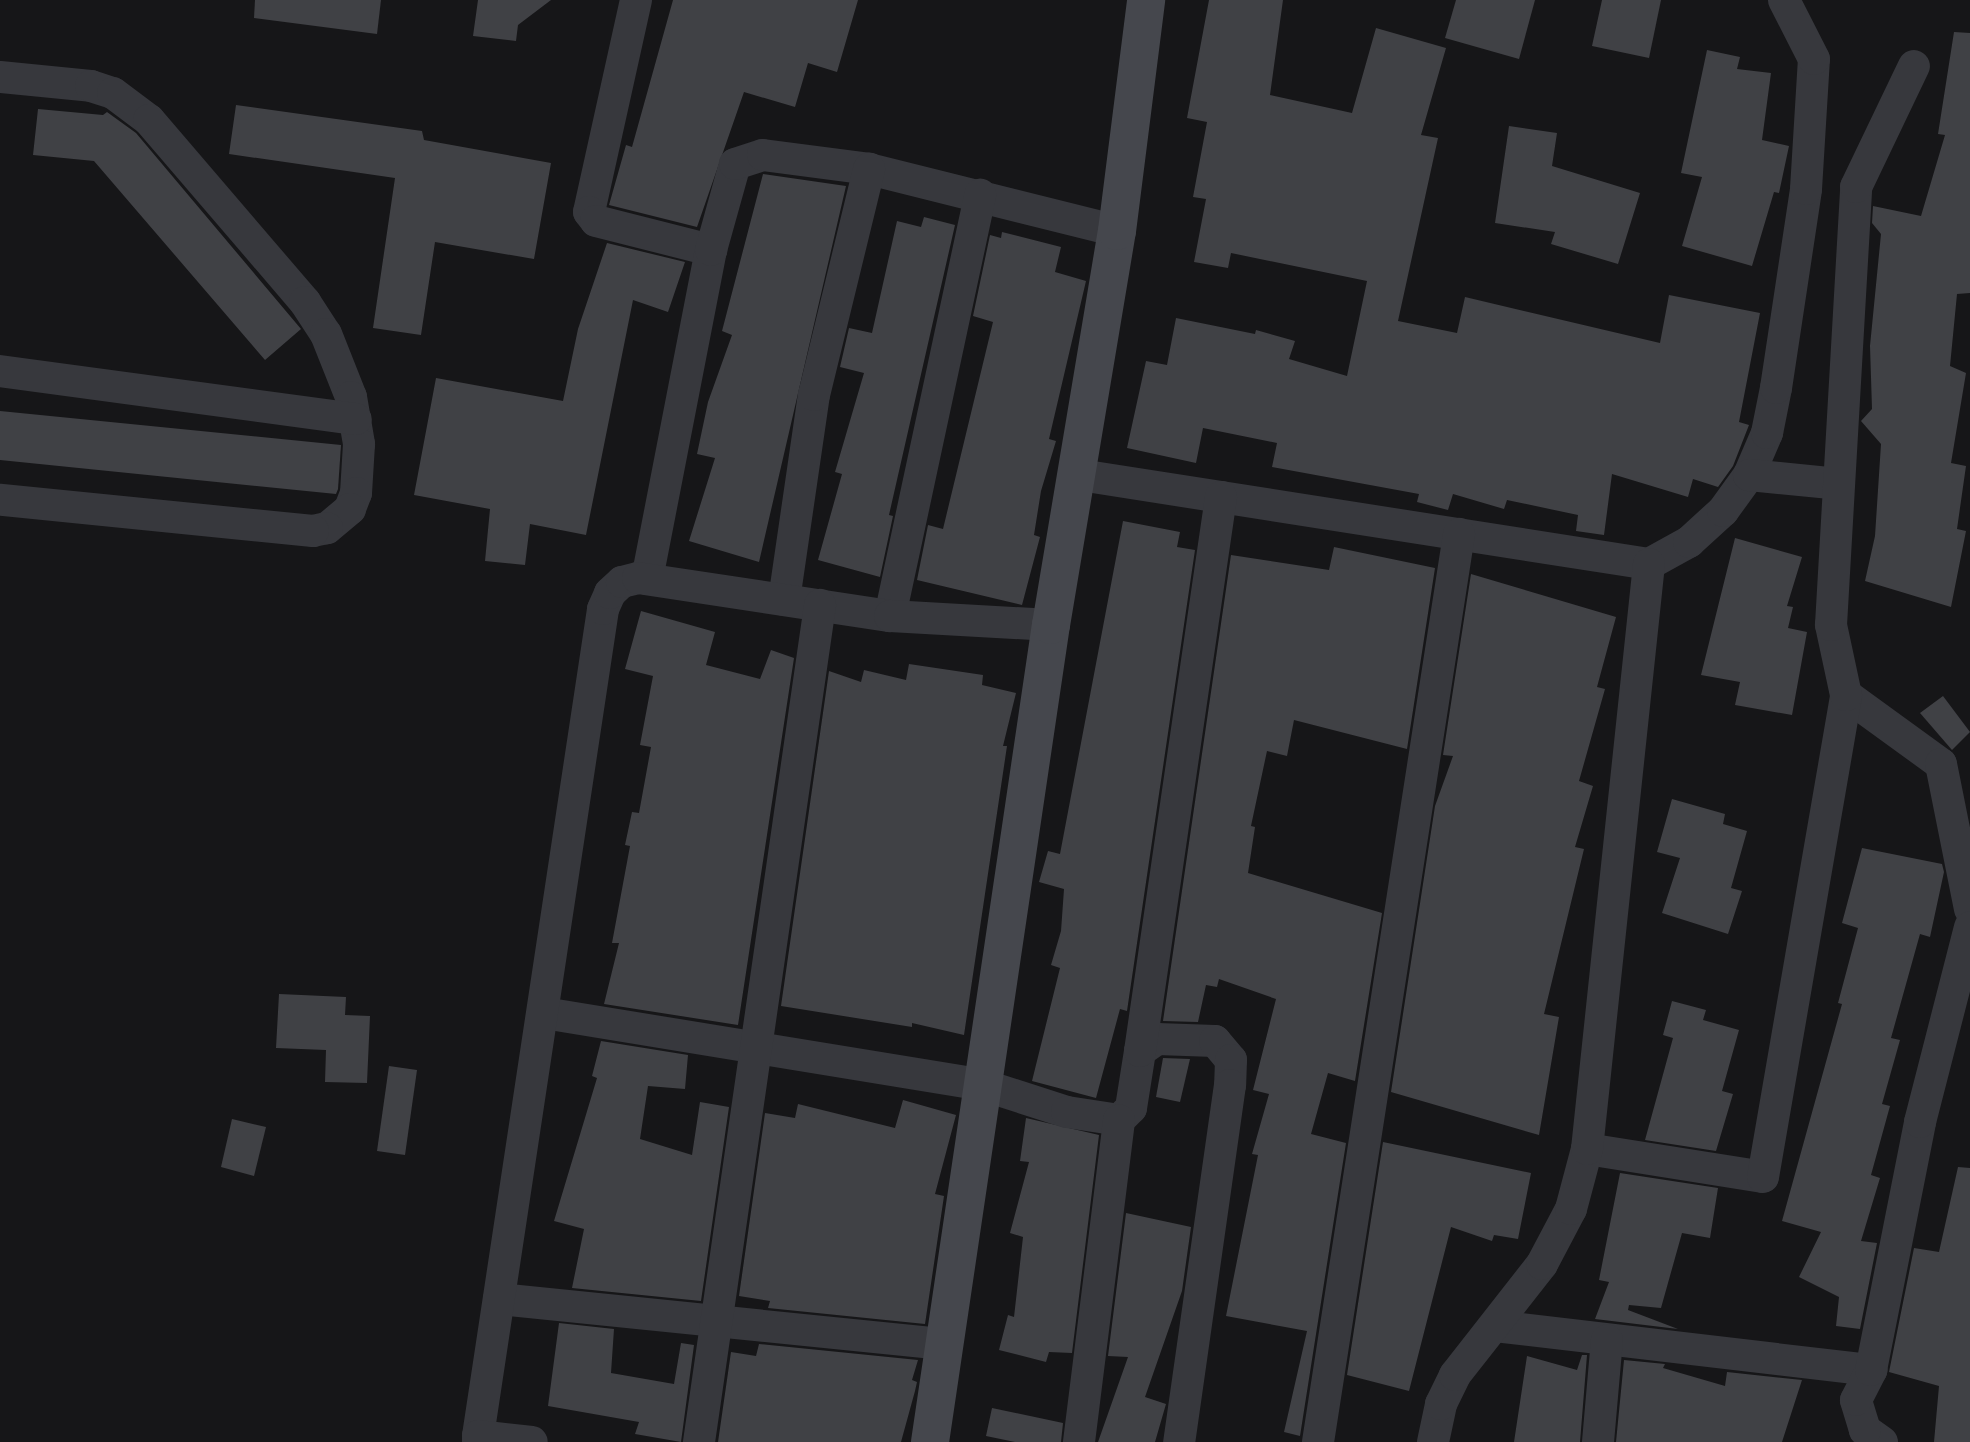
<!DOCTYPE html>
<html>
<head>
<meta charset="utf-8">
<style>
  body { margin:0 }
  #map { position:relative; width:1970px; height:1442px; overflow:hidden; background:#161618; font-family:Jost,sans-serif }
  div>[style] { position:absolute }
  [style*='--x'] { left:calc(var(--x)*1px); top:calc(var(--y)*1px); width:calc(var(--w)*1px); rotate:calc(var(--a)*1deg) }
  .building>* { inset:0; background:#404145 }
  .street>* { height:32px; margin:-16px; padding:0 16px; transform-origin:16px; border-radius:16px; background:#37383d }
  .secondary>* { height:38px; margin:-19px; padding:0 19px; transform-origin:19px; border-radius:19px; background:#45474d }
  span { translate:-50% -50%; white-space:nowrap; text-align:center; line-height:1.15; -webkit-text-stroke:6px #111113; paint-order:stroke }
</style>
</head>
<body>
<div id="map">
  <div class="building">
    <div style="clip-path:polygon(255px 0,381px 0,377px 34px,254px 18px)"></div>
    <div style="clip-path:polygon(478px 0,551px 0,518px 25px,516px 41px,473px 36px)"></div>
    <div style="clip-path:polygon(673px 0,858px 0,837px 72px,808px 63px,795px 107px,744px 92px,697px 227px,609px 205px,626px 145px,632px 147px)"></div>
    <div style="clip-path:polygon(1209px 0,1283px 0,1270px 95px,1352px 113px,1376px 28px,1446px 48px,1421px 135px,1438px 138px,1398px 321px,1457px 333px,1465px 297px,1660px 343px,1669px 295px,1760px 313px,1739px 422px,1749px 425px,1733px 466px,1718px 487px,1693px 479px,1688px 497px,1612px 474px,1604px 535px,1576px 531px,1578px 515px,1507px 500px,1504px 509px,1453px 494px,1448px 510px,1417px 502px,1419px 494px,1272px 467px,1277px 443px,1203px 428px,1196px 463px,1127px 448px,1146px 361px,1167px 365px,1176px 318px,1255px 334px,1256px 330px,1295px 341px,1289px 359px,1347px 376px,1367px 281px,1231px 253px,1228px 268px,1194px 262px,1206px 199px,1193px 197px,1207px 122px,1187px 118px)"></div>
    <div style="clip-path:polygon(1456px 0,1535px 0,1519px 59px,1445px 38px)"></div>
    <div style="clip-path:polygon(1602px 0,1661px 0,1649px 58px,1592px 46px)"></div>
    <div style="clip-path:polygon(1954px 32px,1970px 33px,1970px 293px,1957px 294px,1950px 366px,1966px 373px,1951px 463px,1966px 466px,1957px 529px,1966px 531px,1951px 607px,1865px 581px,1875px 536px,1881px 444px,1861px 421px,1872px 409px,1870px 346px,1881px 234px,1872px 223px,1873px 206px,1921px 216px,1945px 135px,1938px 134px)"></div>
    <div style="clip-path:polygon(1707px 50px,1740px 57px,1737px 69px,1771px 73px,1762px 140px,1789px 146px,1779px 193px,1774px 192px,1752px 266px,1682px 246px,1702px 177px,1681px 173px)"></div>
    <div style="clip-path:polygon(236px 105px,422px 131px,424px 140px,551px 163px,534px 259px,435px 242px,421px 335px,373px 328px,395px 178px,229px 154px)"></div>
    <div style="clip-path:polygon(38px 109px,103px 115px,107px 112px,136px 133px,301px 329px,265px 360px,94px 161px,33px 155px)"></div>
    <div style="clip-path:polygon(1509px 126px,1557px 133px,1552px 166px,1640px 193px,1618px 264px,1551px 244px,1555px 232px,1495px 223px)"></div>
    <div style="clip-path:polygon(763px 174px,846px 186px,759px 562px,689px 541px,715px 458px,697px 454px,708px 402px,732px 335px,722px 331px)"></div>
    <div style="clip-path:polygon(924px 217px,955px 225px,889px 515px,893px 516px,880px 577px,818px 560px,842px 474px,835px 472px,864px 373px,840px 367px,849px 328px,872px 333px,897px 221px,921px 227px)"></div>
    <div style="clip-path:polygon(1002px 232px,1061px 247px,1055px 272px,1086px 281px,1049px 439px,1056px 441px,1041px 491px,1034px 535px,1040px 537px,1022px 605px,917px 580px,928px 525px,943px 529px,993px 322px,973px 316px,990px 235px,1001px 238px)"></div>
    <div style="clip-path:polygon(607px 243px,685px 262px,668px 312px,633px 300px,586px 535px,530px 524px,525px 565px,485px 561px,490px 509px,414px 495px,436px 378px,563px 401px,578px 329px)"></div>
    <div style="clip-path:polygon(0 411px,341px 445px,338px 489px,336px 494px,0 460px)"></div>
    <div style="clip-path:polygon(1123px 521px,1180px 532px,1177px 547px,1195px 550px,1127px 1011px,1120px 1009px,1096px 1098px,1032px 1081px,1060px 968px,1051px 965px,1061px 931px,1064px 889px,1039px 882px,1048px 851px,1060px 854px)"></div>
    <div style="clip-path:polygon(1735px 538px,1802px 557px,1787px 606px,1793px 607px,1788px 628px,1807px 632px,1792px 715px,1735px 705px,1740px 682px,1701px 675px)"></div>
    <div style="clip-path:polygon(1334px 547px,1435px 568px,1407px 749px,1294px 720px,1287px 756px,1267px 751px,1251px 826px,1255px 827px,1248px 873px,1382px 913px,1355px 1081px,1328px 1073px,1311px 1134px,1346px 1143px,1300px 1436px,1284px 1432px,1307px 1331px,1226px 1316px,1258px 1155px,1252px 1154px,1269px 1094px,1253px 1090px,1276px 999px,1219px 979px,1217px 987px,1206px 985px,1198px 1022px,1163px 1021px,1231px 555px,1329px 570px)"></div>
    <div style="clip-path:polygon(1471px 574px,1616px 617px,1597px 687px,1605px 689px,1579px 781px,1593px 786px,1575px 847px,1584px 849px,1544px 1014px,1559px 1017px,1539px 1135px,1391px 1092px,1435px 806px,1453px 756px,1443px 755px)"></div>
    <div style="clip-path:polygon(641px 611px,715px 632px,706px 665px,760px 679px,771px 650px,794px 658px,738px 1025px,604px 1004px,619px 943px,612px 943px,630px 846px,625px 845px,632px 812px,639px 813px,651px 747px,640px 745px,653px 676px,625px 669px)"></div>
    <div style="clip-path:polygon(909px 664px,983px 675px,982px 685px,1016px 693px,1003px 746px,1007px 746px,964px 1035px,912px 1023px,912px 1027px,781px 1006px,829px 671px,861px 682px,864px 670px,906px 680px)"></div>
    <div style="clip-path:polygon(1943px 696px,1970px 732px,1952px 750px,1920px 713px)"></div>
    <div style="clip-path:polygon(1672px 799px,1725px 814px,1723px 824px,1747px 831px,1731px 888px,1742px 891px,1728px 934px,1662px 913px,1680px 858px,1657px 852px)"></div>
    <div style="clip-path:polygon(1862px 848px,1942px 864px,1944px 872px,1930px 937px,1920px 934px,1891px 1038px,1900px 1040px,1882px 1104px,1890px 1106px,1871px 1175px,1880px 1178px,1861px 1241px,1877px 1243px,1860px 1329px,1836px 1326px,1839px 1297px,1799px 1277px,1821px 1232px,1782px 1221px,1842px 1004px,1838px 1003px,1858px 928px,1842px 923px)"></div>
    <div style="clip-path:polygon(279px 994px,346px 997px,345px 1015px,370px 1016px,367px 1083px,325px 1082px,326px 1050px,276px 1048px)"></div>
    <div style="clip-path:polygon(1672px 1001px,1706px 1010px,1703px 1020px,1739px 1030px,1722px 1091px,1733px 1094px,1716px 1151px,1645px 1140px,1673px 1038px,1663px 1035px)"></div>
    <div style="clip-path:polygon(601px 1041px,688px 1055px,685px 1089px,648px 1086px,640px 1139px,692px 1155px,700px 1102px,729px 1107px,701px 1301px,572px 1288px,584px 1229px,554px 1221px,597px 1078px,592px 1076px)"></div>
    <div style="clip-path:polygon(1163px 1058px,1190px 1059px,1180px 1102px,1156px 1097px)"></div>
    <div style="clip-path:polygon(389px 1066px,417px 1070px,405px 1155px,377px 1151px)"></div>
    <div style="clip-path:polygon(903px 1100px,956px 1115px,935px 1194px,944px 1196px,925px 1324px,768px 1308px,770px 1301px,739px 1296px,765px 1113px,795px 1118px,798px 1104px,895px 1128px)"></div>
    <div style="clip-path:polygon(1026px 1118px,1099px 1135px,1072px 1353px,1049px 1352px,1046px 1362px,999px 1350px,1008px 1315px,1014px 1317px,1023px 1237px,1010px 1233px,1029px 1162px,1020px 1161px)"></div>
    <div style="clip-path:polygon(232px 1119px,266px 1127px,254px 1176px,221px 1167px)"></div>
    <div style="clip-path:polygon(1383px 1142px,1531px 1173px,1518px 1239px,1494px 1235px,1492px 1241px,1451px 1227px,1409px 1391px,1347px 1375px)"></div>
    <div style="clip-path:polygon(1958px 1167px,1970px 1168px,1970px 1442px,1934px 1442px,1939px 1386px,1889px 1372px,1914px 1248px,1939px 1252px)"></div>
    <div style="clip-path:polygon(1620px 1173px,1718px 1188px,1710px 1238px,1682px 1233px,1661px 1308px,1629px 1305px,1628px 1310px,1678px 1329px,1595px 1319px,1609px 1282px,1599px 1280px)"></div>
    <div style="clip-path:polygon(1126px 1213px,1191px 1227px,1182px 1291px,1145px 1397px,1166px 1404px,1155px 1442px,1098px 1442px,1128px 1357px,1108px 1356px)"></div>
    <div style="clip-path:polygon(559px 1323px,614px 1329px,611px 1373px,674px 1384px,681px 1343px,694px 1345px,681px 1442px,635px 1434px,639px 1422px,548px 1406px)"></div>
    <div style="clip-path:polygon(759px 1344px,918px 1360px,912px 1380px,917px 1382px,915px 1391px,901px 1442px,718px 1442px,731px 1352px,756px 1356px)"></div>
    <div style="clip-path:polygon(1582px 1355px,1587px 1355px,1580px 1442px,1514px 1442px,1527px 1356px,1577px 1370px)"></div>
    <div style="clip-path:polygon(1624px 1360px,1665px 1364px,1663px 1368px,1725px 1386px,1727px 1372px,1802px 1380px,1782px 1442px,1616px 1442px)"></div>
    <div style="clip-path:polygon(992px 1408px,1063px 1423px,1061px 1442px,1015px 1442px,986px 1436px)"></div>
  </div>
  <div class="street">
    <div style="--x:636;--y:0;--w:217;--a:102.5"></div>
    <div style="--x:589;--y:212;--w:11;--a:52"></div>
    <div style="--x:596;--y:221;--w:119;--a:14.2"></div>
    <div style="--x:0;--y:77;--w:91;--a:5.6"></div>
    <div style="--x:91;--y:86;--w:23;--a:18"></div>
    <div style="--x:113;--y:93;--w:45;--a:36.9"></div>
    <div style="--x:149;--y:120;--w:240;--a:49.4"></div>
    <div style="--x:305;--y:302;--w:38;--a:57"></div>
    <div style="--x:326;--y:334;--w:68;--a:68.4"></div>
    <div style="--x:351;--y:397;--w:48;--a:80.3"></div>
    <div style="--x:359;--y:444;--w:49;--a:93.5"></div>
    <div style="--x:356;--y:493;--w:17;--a:111"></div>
    <div style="--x:350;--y:509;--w:30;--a:140"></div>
    <div style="--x:327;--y:528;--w:14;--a:168"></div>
    <div style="--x:313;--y:531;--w:315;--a:-174.3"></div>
    <div style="--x:0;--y:371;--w:359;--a:7.7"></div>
    <div style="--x:1080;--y:475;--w:576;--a:8.89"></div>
    <div style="--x:1649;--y:564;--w:46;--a:-28.8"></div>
    <div style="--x:1689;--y:542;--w:46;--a:-42.4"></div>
    <div style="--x:1723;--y:511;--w:44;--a:-54.2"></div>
    <div style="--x:1749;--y:475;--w:46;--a:-66.8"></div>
    <div style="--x:1767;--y:433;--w:46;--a:-78.7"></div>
    <div style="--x:1776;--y:388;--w:201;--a:-81.4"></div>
    <div style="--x:1806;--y:189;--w:130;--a:-86.5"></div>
    <div style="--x:1814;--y:59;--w:66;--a:-117"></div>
    <div style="--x:1749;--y:475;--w:90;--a:5.7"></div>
    <div style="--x:647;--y:579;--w:335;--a:-79"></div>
    <div style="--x:711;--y:250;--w:89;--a:-74.4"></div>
    <div style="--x:735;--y:164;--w:29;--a:-18"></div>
    <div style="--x:763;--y:155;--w:107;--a:7.5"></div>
    <div style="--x:869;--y:169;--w:256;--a:14"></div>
    <div style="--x:784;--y:600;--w:207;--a:-81.7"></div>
    <div style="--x:814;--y:395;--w:233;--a:-76.3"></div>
    <div style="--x:890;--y:616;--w:431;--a:-77.9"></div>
    <div style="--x:1846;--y:695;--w:117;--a:36"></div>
    <div style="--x:1941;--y:764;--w:148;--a:78.7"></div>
    <div style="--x:544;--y:1013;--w:445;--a:9.3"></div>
    <div style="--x:983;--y:1085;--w:88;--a:17.8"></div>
    <div style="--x:1067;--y:1112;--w:53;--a:8.7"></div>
    <div style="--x:1119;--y:1120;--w:17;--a:-45"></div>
    <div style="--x:1131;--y:1108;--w:58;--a:-81"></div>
    <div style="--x:1140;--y:1051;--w:21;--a:-35"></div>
    <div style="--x:1157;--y:1039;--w:58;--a:2"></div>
    <div style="--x:1215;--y:1041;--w:25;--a:50"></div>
    <div style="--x:1231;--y:1060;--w:25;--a:92"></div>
    <div style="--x:1230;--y:1085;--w:361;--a:98.1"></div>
    <div style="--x:1140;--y:1051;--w:560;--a:-81.68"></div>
    <div style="--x:1587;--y:1149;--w:178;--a:9"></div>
    <div style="--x:1763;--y:1177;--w:489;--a:-80.2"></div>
    <div style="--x:1846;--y:695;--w:72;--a:-102.1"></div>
    <div style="--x:1831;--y:625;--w:439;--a:-86.7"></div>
    <div style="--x:1856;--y:187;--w:134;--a:-64.4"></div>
    <div style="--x:499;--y:1299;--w:447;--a:5.8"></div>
    <div style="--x:1495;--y:1326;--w:379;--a:6.7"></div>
    <div style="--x:478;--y:1436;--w:836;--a:-81.4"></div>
    <div style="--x:603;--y:609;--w:17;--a:-66"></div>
    <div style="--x:610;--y:593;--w:16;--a:-43"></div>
    <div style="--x:622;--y:582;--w:16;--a:-14"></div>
    <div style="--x:638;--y:578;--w:255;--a:8.6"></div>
    <div style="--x:890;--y:616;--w:161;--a:3.2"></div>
    <div style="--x:478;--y:1442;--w:6;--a:-90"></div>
    <div style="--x:478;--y:1436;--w:54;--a:6.3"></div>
    <div style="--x:699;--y:1442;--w:846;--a:-81.77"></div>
    <div style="--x:1079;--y:1442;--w:324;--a:-82.9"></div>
    <div style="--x:1318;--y:1442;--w:919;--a:-81.17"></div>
    <div style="--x:1433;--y:1442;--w:39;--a:-78"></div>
    <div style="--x:1441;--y:1404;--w:32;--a:-64"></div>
    <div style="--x:1455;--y:1375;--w:141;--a:-51.9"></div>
    <div style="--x:1542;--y:1264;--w:62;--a:-62.2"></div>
    <div style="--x:1571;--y:1209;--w:62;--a:-75.1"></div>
    <div style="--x:1587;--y:1149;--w:588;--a:-83.95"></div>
    <div style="--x:1598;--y:1442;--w:102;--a:-85"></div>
    <div style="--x:1882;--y:1442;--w:21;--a:-145"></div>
    <div style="--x:1865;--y:1430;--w:31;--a:-107"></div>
    <div style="--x:1856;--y:1400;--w:34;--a:-63"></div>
    <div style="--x:1871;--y:1370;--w:253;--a:-78.8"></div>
    <div style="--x:1920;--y:1122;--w:201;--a:-75.6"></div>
  </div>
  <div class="secondary">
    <div style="--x:930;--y:1442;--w:826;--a:-81.58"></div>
    <div style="--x:1051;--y:625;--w:399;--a:-80.5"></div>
    <div style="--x:1117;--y:231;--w:233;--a:-82.8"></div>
  </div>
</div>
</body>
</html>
